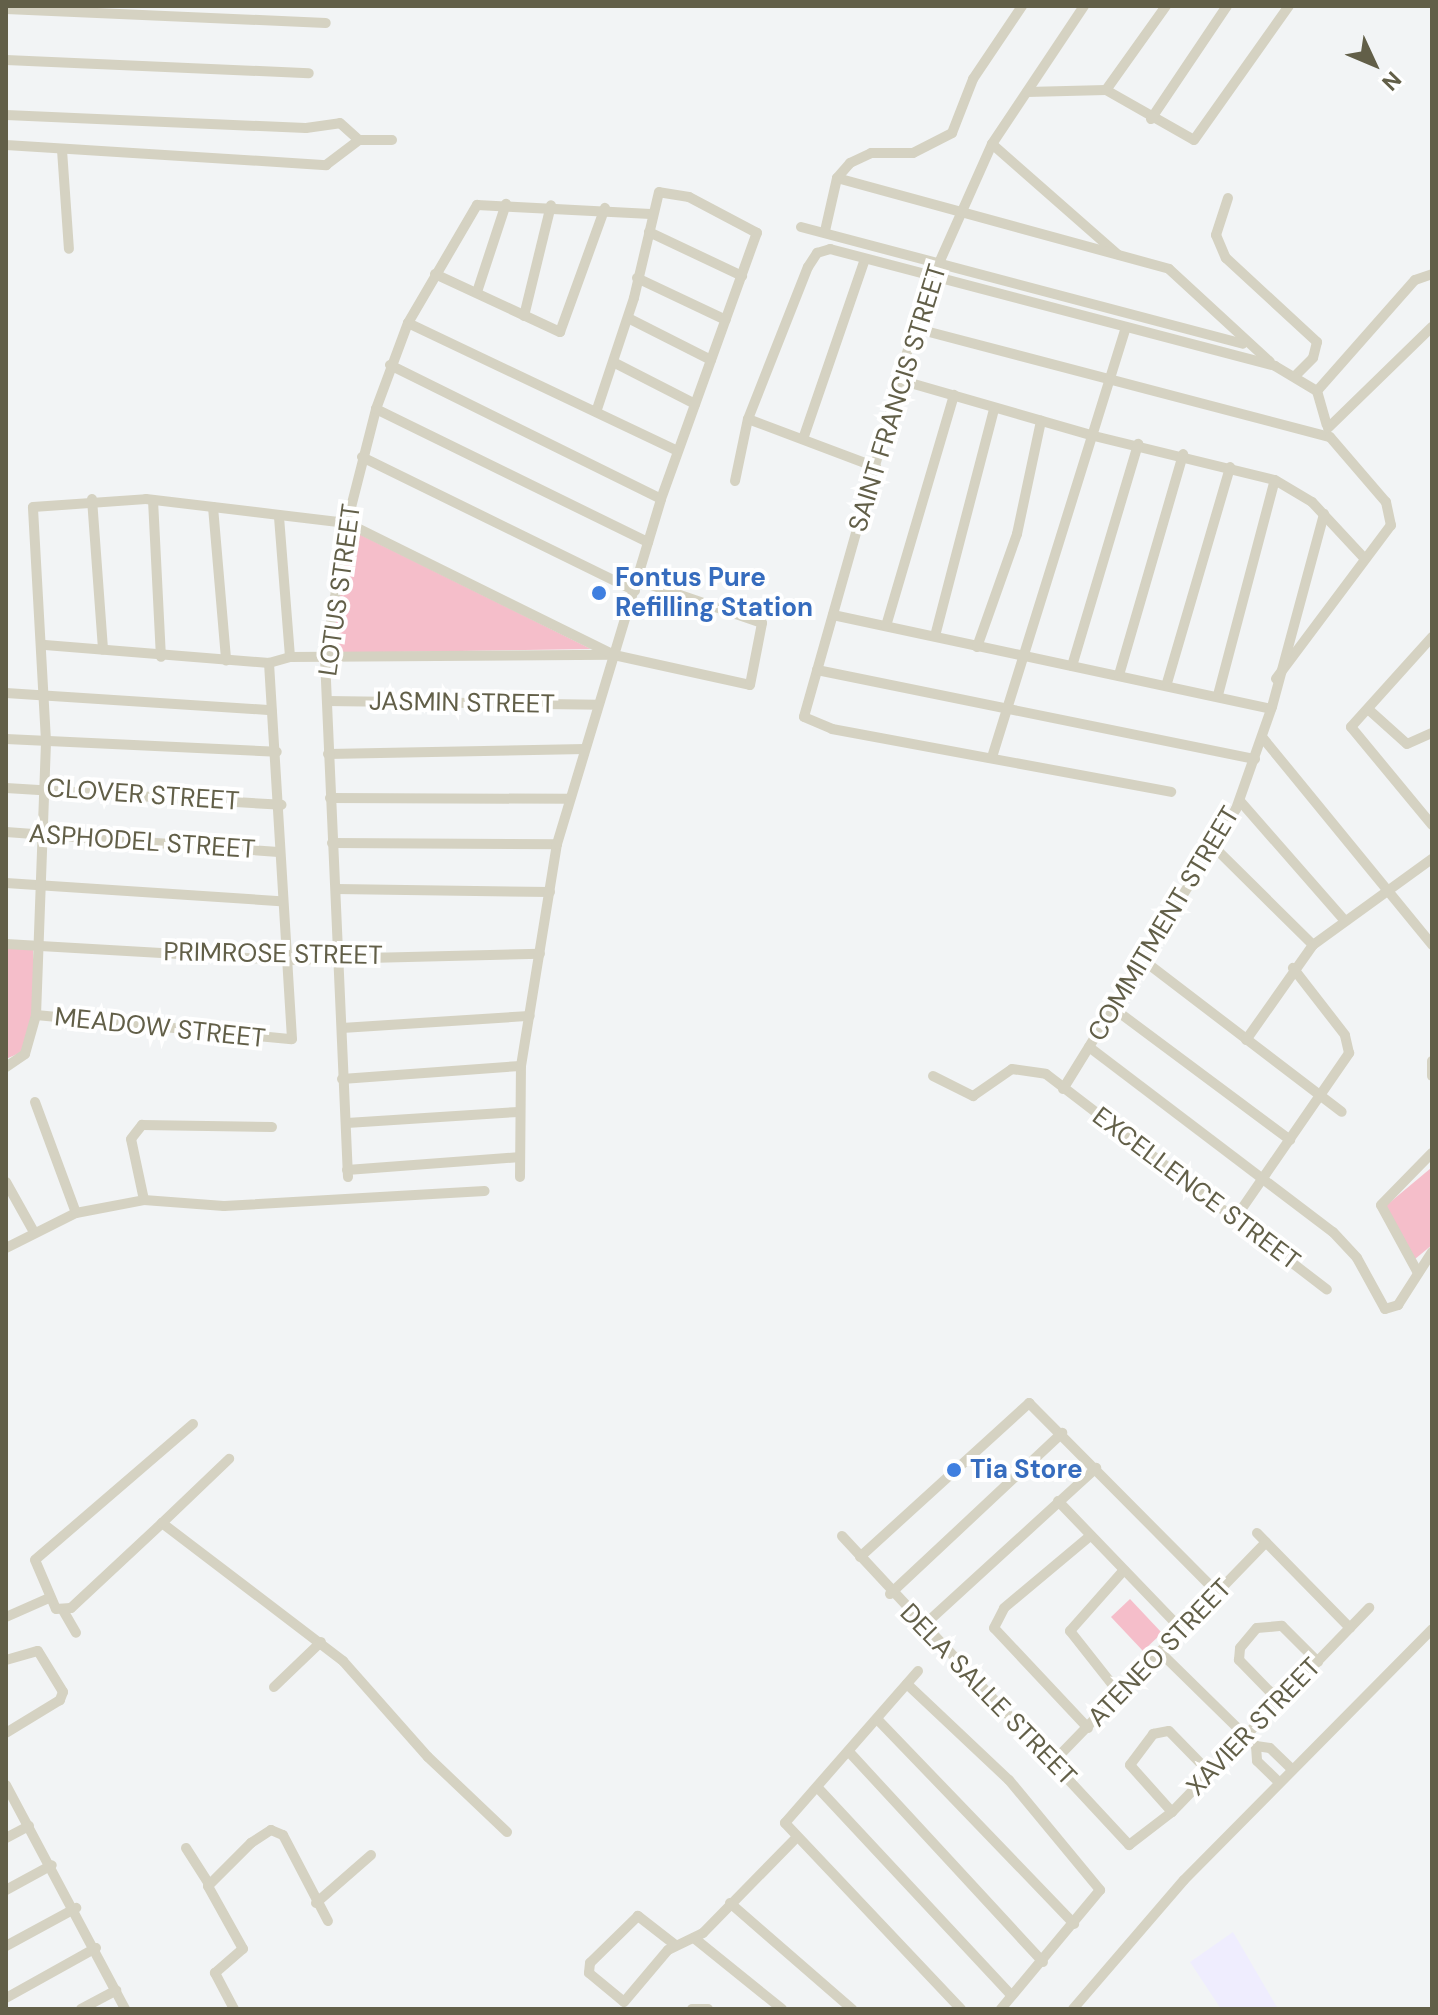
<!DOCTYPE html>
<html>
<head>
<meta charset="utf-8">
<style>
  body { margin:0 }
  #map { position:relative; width:1438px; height:2015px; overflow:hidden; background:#f2f4f5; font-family:"DM Sans",sans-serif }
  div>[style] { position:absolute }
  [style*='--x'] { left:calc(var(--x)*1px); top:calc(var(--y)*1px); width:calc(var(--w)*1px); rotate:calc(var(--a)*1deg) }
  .commercial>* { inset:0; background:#efedfe }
  .green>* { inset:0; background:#f5beca }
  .minor>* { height:10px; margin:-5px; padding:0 5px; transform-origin:5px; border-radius:5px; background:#d5d2c2 }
  .dots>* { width:22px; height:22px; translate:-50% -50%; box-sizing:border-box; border:4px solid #fff; border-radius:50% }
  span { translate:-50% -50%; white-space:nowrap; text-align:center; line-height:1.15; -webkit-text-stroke:8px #fff; paint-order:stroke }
  .street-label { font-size:26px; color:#625f48 }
  .shop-label { font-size:26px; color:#366cbe; font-weight:700 }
  .left { translate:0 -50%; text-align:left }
  .frame { position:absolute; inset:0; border:8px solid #625f48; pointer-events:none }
  .north { position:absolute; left:1334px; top:24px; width:80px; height:80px; -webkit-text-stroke:6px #fff; paint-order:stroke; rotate:134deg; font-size:22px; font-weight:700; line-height:32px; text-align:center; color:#625f48 }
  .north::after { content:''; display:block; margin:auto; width:28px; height:36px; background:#625f48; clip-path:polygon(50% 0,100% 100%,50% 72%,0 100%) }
</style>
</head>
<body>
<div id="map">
  <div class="commercial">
    <div style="clip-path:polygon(1233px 1932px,1278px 2009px,1221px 2009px,1190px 1962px)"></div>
  </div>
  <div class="green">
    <div style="clip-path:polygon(351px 530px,591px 649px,330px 653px)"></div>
    <div style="clip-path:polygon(33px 947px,34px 1027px,24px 1051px,6px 1059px,6px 948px)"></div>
    <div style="clip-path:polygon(1431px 1168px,1432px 1245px,1415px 1259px,1382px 1209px)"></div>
    <div style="clip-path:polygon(1130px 1599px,1162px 1633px,1143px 1651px,1111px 1617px)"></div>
  </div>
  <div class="minor">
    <div style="--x:1084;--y:6;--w:166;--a:123.7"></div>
    <div style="--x:992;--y:144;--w:130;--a:114"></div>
    <div style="--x:939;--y:263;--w:70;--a:111"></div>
    <div style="--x:914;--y:328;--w:404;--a:105.8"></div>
    <div style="--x:804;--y:717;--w:30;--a:23"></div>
    <div style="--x:832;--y:729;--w:345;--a:10.5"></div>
    <div style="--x:6;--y:9;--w:320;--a:2.5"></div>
    <div style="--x:6;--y:60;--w:303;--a:2.5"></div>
    <div style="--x:1106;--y:90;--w:101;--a:29.6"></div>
    <div style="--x:1194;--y:140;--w:164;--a:-54.7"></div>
    <div style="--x:1027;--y:92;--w:79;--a:-1.5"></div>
    <div style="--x:1106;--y:90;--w:103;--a:-54.5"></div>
    <div style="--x:6;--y:115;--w:300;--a:2.5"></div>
    <div style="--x:306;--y:128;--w:34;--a:-8"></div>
    <div style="--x:340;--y:123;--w:25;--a:42"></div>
    <div style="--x:359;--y:140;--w:33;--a:0"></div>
    <div style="--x:1151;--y:119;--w:136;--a:-56.1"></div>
    <div style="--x:992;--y:144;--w:167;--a:41.3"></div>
    <div style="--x:6;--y:145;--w:321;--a:3.6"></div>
    <div style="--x:326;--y:165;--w:41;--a:-37.1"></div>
    <div style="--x:62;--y:150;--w:99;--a:86"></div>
    <div style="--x:837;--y:178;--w:344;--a:15.3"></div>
    <div style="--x:1169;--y:269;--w:137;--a:42.6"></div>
    <div style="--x:1228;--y:198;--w:39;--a:108"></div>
    <div style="--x:1216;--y:235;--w:25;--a:67"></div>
    <div style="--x:1226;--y:258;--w:124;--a:42.7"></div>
    <div style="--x:1317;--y:342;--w:16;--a:104"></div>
    <div style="--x:1313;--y:358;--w:25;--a:135"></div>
    <div style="--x:801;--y:227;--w:457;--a:14.8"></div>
    <div style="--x:825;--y:231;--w:54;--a:-77.2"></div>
    <div style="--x:837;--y:178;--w:20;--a:-49"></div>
    <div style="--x:850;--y:163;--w:23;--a:-25"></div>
    <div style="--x:871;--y:153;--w:42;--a:0"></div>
    <div style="--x:913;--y:153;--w:44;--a:-27.1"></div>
    <div style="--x:952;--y:133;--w:58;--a:-68.7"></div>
    <div style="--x:973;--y:79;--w:88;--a:-56.1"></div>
    <div style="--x:649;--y:232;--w:103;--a:25.3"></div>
    <div style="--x:435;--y:274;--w:138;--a:24.9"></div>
    <div style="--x:560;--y:332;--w:132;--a:-70.1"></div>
    <div style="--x:637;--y:278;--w:98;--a:25.3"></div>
    <div style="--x:477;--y:292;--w:93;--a:-71.8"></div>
    <div style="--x:524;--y:316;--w:114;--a:-76.3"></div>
    <div style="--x:628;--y:318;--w:93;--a:26.8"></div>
    <div style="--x:408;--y:323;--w:298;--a:25.4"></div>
    <div style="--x:914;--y:328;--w:430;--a:14.7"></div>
    <div style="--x:1330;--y:437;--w:86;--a:49.3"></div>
    <div style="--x:1386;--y:502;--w:24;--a:78"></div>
    <div style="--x:1391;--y:525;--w:192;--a:126.8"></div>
    <div style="--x:615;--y:363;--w:90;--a:27.1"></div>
    <div style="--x:390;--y:365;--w:302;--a:26.3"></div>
    <div style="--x:900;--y:380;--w:198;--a:16.1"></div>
    <div style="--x:1090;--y:435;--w:190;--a:13.7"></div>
    <div style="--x:1275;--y:480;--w:43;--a:30.7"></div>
    <div style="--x:1312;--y:502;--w:76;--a:47.1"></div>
    <div style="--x:1317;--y:391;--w:148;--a:-48.6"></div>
    <div style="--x:1415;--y:280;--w:18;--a:-19"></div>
    <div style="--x:376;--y:409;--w:303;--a:26.1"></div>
    <div style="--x:748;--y:419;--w:137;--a:20.6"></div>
    <div style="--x:1328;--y:428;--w:145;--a:-44.2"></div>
    <div style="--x:803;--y:439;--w:190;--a:-71"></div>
    <div style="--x:362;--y:457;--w:304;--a:26.1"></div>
    <div style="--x:735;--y:481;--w:63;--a:-78.2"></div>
    <div style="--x:748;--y:419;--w:163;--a:-68.5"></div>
    <div style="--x:808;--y:267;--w:17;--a:-57"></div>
    <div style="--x:817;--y:253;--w:14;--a:-17"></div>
    <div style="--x:830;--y:249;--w:460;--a:14.7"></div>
    <div style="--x:1275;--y:366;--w:49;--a:30.8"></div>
    <div style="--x:1317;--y:391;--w:35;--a:74"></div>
    <div style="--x:92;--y:499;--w:151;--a:85.8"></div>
    <div style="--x:153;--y:500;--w:157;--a:87.1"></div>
    <div style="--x:213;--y:507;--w:154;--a:85.1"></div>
    <div style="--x:279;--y:517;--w:140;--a:85.5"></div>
    <div style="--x:833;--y:615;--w:448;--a:12.1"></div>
    <div style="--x:886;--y:626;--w:241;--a:-73.6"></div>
    <div style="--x:935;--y:636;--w:234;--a:-75.4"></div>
    <div style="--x:1432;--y:637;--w:121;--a:132"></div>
    <div style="--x:1351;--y:727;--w:127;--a:50.4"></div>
    <div style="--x:45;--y:645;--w:225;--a:4.6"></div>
    <div style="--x:269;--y:663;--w:22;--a:-16"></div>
    <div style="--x:290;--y:657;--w:322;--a:-0.4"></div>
    <div style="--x:977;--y:647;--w:120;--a:-70.5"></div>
    <div style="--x:1017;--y:534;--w:116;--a:-78"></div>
    <div style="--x:1072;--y:666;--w:232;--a:-73.4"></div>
    <div style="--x:817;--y:670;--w:447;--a:11.5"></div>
    <div style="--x:1119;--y:675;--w:230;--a:-73.8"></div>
    <div style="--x:1167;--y:683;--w:225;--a:-73.7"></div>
    <div style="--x:6;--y:693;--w:266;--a:3.7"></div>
    <div style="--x:1218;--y:695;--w:222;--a:-75.2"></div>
    <div style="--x:327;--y:701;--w:271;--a:0.8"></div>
    <div style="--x:1368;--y:709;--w:52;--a:41.9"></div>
    <div style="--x:1407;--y:744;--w:27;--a:-24"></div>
    <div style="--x:1262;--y:737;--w:269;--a:50.7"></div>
    <div style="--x:6;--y:739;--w:271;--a:2.7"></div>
    <div style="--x:328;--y:754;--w:257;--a:-1.1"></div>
    <div style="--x:993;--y:754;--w:445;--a:-72.7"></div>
    <div style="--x:6;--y:788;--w:276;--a:3.5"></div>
    <div style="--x:330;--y:798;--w:240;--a:0.2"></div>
    <div style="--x:1240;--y:801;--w:159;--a:48.8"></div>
    <div style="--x:6;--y:832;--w:273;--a:4.2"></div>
    <div style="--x:332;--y:843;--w:225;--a:0.3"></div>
    <div style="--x:1215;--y:848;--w:138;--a:44.7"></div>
    <div style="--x:6;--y:883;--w:275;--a:3.8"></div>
    <div style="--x:336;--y:889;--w:214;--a:0.8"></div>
    <div style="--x:6;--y:944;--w:280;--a:3.3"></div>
    <div style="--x:286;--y:960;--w:254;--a:-1.4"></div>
    <div style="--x:1143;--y:960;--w:250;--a:37.4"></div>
    <div style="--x:1113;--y:1008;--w:221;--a:36.7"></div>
    <div style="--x:36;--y:1015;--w:257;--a:5.4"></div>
    <div style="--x:292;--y:1039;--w:377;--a:-93.5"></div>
    <div style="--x:342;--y:1028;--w:188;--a:-3.7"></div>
    <div style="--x:1246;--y:1040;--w:116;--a:-54.8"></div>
    <div style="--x:1313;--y:945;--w:147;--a:-35.9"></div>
    <div style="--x:1089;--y:1047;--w:306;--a:37.2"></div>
    <div style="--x:1333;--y:1232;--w:35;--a:47"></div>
    <div style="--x:1357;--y:1258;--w:58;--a:61.2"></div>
    <div style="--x:1385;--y:1309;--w:14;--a:-17"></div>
    <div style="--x:1398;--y:1305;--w:63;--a:-57.3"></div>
    <div style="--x:1432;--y:1061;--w:15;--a:90"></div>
    <div style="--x:6;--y:1067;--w:23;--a:-34"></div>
    <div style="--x:25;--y:1054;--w:41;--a:-74.2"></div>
    <div style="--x:36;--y:1015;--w:274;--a:-87.9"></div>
    <div style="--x:46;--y:741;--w:234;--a:-93.2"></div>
    <div style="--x:33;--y:507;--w:113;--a:-4"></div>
    <div style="--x:146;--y:499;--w:202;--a:6.8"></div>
    <div style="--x:347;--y:523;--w:298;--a:26.3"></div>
    <div style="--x:614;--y:655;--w:139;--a:12.4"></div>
    <div style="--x:750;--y:685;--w:63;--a:-79"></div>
    <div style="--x:762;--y:623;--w:130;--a:-161.1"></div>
    <div style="--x:933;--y:1076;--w:45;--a:26.6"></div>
    <div style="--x:973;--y:1096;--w:47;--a:-34.7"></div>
    <div style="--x:1012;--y:1069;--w:34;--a:8"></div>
    <div style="--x:1046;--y:1074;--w:354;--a:37.5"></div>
    <div style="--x:342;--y:1079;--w:179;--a:-4.2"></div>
    <div style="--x:1063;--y:1089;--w:329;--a:-58.3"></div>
    <div style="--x:1236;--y:809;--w:108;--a:-70.6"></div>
    <div style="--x:1272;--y:707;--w:200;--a:-74.9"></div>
    <div style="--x:35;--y:1102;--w:118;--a:69.7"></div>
    <div style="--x:347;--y:1123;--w:172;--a:-3.7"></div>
    <div style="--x:347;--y:1170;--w:171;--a:-4.3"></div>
    <div style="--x:348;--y:1177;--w:520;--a:-92.54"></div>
    <div style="--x:325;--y:658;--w:137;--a:-80.7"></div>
    <div style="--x:347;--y:523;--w:118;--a:-75.7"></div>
    <div style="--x:376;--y:409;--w:92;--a:-69.6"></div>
    <div style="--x:408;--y:323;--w:137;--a:-59.7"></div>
    <div style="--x:477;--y:205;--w:174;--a:3"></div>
    <div style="--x:520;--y:1177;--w:111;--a:-89.5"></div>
    <div style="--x:521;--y:1066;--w:225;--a:-80.8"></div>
    <div style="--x:557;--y:844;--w:360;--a:-73.2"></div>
    <div style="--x:661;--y:499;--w:283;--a:-70.2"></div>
    <div style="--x:757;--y:233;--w:77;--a:-152.1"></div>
    <div style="--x:689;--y:197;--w:30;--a:-171"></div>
    <div style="--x:659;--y:192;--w:109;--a:103.3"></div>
    <div style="--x:634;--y:298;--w:120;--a:108.4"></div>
    <div style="--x:6;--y:1182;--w:57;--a:60.8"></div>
    <div style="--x:144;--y:1200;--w:62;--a:-102"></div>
    <div style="--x:131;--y:1139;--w:18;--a:-52"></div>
    <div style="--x:142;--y:1125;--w:130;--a:0.9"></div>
    <div style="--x:1234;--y:1220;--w:203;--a:-55.4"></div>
    <div style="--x:1349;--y:1053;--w:18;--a:-103"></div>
    <div style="--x:1345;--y:1035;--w:85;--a:-127.8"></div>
    <div style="--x:6;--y:1248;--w:78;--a:-26.6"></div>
    <div style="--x:76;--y:1213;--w:69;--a:-10.8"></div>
    <div style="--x:144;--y:1200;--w:80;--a:4.3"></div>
    <div style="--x:224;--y:1206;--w:261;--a:-3.3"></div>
    <div style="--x:1418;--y:1273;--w:77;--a:-118.6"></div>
    <div style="--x:1381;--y:1205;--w:73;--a:-45.6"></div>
    <div style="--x:193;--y:1424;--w:208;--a:139.3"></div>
    <div style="--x:35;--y:1560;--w:53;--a:66.8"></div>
    <div style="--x:56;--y:1609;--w:15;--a:-4"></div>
    <div style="--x:71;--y:1608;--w:125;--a:-43"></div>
    <div style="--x:162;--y:1523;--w:228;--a:37.3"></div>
    <div style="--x:343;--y:1661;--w:128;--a:48.5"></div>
    <div style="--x:428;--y:1757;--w:109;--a:43.5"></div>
    <div style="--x:1058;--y:1501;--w:182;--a:46.1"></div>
    <div style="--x:162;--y:1523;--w:93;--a:-43.7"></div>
    <div style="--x:1257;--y:1533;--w:133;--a:45.6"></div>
    <div style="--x:842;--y:1536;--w:422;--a:47.1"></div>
    <div style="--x:1129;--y:1845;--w:54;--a:-37.5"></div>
    <div style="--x:1172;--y:1812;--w:284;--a:-46"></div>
    <div style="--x:860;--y:1557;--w:229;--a:-42.3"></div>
    <div style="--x:1029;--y:1403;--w:269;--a:45.2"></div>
    <div style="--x:890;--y:1594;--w:236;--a:-43.1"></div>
    <div style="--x:64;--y:1612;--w:24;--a:60"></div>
    <div style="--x:6;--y:1617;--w:47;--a:-23.8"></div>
    <div style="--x:922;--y:1627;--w:236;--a:-42.4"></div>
    <div style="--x:1163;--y:1655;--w:130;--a:44.4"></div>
    <div style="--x:1256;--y:1746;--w:14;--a:8"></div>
    <div style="--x:1270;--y:1748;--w:30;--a:44"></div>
    <div style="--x:6;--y:1660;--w:33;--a:-16"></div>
    <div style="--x:38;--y:1651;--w:48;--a:58.6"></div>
    <div style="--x:63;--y:1692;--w:9;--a:111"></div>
    <div style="--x:60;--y:1700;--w:63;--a:148.6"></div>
    <div style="--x:918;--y:1671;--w:202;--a:131.2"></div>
    <div style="--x:785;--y:1823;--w:256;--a:46.6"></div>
    <div style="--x:907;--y:1684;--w:140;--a:43.3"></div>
    <div style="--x:1009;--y:1780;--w:143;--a:50.4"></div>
    <div style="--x:1100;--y:1890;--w:155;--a:129.8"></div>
    <div style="--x:274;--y:1687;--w:65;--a:-43.8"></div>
    <div style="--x:1119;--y:1693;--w:79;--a:-128.3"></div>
    <div style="--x:1070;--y:1631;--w:81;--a:-48.5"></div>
    <div style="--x:1280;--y:1702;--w:59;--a:-134.3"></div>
    <div style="--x:1239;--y:1660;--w:12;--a:-85"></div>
    <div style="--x:1240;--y:1648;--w:26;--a:-50"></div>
    <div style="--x:1257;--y:1628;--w:25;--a:-5"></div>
    <div style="--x:1282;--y:1626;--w:51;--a:45"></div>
    <div style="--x:878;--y:1720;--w:283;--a:46.1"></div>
    <div style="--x:1088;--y:1728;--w:137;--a:-133.2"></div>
    <div style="--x:994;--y:1628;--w:22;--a:-63"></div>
    <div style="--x:1004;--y:1608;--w:112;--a:-39.9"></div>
    <div style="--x:1256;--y:1746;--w:15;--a:86"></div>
    <div style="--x:1257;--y:1761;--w:30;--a:44"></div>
    <div style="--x:851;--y:1754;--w:283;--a:47.3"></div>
    <div style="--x:1053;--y:1762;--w:306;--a:-45.9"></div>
    <div style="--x:6;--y:1785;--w:254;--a:62"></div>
    <div style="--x:818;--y:1788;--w:284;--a:47"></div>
    <div style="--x:1172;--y:1812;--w:63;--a:-131.8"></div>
    <div style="--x:1130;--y:1765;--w:39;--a:-53"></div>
    <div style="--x:1153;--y:1734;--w:16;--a:-11"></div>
    <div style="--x:1169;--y:1731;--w:57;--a:45.7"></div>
    <div style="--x:6;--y:1838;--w:26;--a:-28"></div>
    <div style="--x:186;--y:1848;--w:43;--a:57.4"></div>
    <div style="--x:6;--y:1890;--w:52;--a:-28.5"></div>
    <div style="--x:316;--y:1903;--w:73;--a:-41.1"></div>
    <div style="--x:730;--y:1903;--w:162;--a:41"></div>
    <div style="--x:694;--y:1938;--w:113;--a:38.9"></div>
    <div style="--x:674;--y:1944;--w:46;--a:-142.1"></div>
    <div style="--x:638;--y:1916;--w:67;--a:135.6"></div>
    <div style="--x:590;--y:1963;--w:10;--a:96"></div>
    <div style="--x:589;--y:1973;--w:45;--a:39.6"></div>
    <div style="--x:624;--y:2002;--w:68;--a:-49.8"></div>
    <div style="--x:668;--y:1950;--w:39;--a:-26"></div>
    <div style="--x:703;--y:1933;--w:134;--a:-45.6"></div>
    <div style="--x:6;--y:1946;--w:80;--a:-28.5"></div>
    <div style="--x:6;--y:1998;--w:103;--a:-29.1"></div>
    <div style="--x:81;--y:2009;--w:40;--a:-28"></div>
    <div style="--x:234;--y:2009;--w:41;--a:-117.8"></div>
    <div style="--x:215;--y:1973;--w:37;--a:-41"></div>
    <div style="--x:243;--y:1949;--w:72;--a:-119.1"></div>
    <div style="--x:208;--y:1886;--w:61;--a:-45"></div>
    <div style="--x:251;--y:1843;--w:24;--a:-33"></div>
    <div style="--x:271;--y:1830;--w:13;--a:23"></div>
    <div style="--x:283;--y:1835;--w:97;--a:62.4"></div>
    <div style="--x:692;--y:2009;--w:16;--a:0"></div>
    <div style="--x:1073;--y:2009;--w:170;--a:-49.3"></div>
    <div style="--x:1184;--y:1880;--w:353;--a:-45.3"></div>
  </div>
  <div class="dots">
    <div style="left:599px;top:593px;background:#3f7fe0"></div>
    <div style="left:954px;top:1470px;background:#3f7fe0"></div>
  </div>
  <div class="street-label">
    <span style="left:898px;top:398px;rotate:-73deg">SAINT FRANCIS STREET</span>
    <span style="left:340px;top:590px;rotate:-82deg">LOTUS STREET</span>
    <span style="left:462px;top:703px;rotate:1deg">JASMIN STREET</span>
    <span style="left:143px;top:795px;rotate:4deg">CLOVER STREET</span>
    <span style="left:142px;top:842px;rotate:4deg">ASPHODEL STREET</span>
    <span style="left:1164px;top:924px;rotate:-59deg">COMMITMENT STREET</span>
    <span style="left:273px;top:954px;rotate:1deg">PRIMROSE STREET</span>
    <span style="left:160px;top:1028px;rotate:6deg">MEADOW STREET</span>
    <span style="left:1196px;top:1189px;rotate:37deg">EXCELLENCE STREET</span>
    <span style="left:1160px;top:1653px;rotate:-46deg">ATENEO STREET</span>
    <span style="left:988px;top:1695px;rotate:46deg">DELA SALLE STREET</span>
    <span style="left:1254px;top:1727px;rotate:-46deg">XAVIER STREET</span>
  </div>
  <div class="shop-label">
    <span class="left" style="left:615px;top:593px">Fontus Pure<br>Refilling Station</span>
    <span class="left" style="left:970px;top:1470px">Tia Store</span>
  </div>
  <div class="frame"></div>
  <div class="north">N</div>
</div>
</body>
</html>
